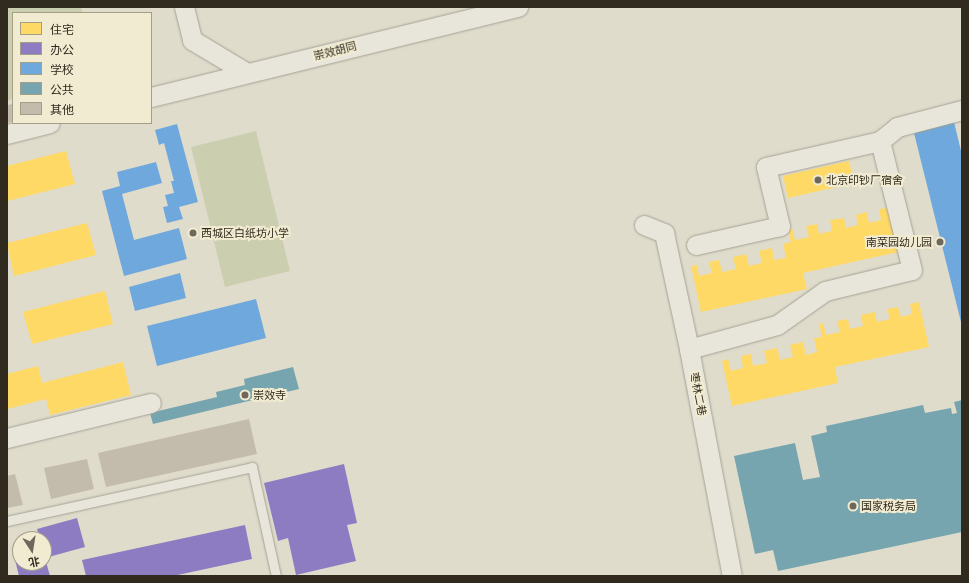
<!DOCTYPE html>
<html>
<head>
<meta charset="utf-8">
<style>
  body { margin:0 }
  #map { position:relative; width:969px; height:583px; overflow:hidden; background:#e0dccb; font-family:Lora,"Noto Sans SC",serif }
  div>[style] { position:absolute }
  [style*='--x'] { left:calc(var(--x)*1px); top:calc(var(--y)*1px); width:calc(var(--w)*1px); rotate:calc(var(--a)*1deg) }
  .green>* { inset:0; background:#cbcfaf }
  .homes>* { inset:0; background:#ffd966 }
  .offices>* { inset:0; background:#8e7cc3 }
  .schools>* { inset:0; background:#6fa8dc }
  .public>* { inset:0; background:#76a5af }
  .building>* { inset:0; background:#c3bbac }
  .roads { filter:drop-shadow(0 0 1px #a5a195) drop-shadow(0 0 1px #a5a195) }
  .service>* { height:9px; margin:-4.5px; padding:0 4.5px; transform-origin:4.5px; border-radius:4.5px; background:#e8e6db }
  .minor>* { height:19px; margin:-9.5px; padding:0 9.5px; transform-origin:9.5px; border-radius:9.5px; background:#e8e6db }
  .dots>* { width:11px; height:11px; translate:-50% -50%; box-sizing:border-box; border:2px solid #f0ebd1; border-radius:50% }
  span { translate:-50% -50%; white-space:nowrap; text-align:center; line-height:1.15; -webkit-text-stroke:4px #f0ebd1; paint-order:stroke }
  .street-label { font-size:11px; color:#312a1e }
  .poi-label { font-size:11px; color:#312a1e }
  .left { translate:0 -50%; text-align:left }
  .right { translate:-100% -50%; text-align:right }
  .frame { position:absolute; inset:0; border:8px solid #312a1e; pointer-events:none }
  .legend { position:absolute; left:12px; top:12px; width:140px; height:112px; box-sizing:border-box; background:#f0ebd1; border:1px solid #a49e89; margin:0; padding:5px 7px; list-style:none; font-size:12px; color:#312a1e }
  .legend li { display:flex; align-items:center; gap:8px; height:20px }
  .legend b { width:20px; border:1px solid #a49e89 }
  .north { position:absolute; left:12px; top:531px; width:40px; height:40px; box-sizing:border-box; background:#f0ebd1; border:1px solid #a49e89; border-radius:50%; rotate:168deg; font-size:11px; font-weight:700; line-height:16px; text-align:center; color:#312a1e }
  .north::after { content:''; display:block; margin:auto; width:14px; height:18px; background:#6e685b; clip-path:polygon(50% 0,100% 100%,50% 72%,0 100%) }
</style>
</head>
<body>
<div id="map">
  <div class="green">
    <div style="clip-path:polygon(7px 7px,81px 7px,83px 13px,13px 13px,13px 99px,7px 101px)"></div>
    <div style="clip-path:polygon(256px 131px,290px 271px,225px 287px,191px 147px)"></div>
  </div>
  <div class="homes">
    <div style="clip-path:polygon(66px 151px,75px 184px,7px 201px,7px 166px)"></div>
    <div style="clip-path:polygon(849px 161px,854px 183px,788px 198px,783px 176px)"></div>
    <div style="clip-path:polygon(888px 208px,898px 252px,803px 273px,807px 289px,701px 312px,691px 266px,697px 265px,699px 276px,712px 273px,709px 262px,719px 260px,722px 272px,736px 269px,733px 257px,746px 254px,749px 266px,762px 263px,759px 251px,772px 248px,774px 260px,786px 258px,783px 244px,791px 242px,788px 229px,792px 228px,795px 240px,809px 237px,806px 226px,817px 224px,819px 234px,832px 231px,830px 220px,844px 218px,846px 228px,858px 225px,856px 215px,867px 212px,869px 223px,881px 220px,879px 209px)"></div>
    <div style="clip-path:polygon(87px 223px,96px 255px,14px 276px,7px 243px)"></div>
    <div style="clip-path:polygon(105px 291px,113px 324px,32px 344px,23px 312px)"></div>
    <div style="clip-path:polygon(919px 302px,929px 347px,835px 367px,838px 383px,732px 406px,722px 361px,728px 359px,731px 371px,743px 368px,741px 356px,751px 354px,753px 366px,767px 363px,764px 351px,777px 348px,780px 360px,793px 357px,790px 345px,803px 342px,806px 355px,817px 352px,814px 338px,822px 337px,819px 324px,823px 323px,826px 335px,840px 332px,837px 321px,848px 319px,850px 329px,863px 326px,861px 315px,875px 312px,877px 322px,890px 319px,887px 309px,898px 307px,901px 317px,912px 314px,910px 304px)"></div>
    <div style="clip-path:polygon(123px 362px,131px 395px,50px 415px,46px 399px,7px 409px,7px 374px,38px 366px,42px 383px)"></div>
  </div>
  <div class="offices">
    <div style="clip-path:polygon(344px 464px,357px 523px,347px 525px,356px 561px,296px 575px,288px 538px,278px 541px,264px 483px)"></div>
    <div style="clip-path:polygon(77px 518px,85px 547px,45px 558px,50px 576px,19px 576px,12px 548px,20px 545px,20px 563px,44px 563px,44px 539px,40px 539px,37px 529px)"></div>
    <div style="clip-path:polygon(245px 525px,252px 559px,173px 576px,86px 576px,82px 560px)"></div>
  </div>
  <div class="schools">
    <div style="clip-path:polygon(954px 122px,962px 155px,961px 322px,914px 133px)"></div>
    <div style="clip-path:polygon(177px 124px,198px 202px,179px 207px,183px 219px,167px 223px,163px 207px,168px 206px,165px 195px,174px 193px,171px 181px,174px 181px,164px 143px,159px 145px,155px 130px)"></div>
    <div style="clip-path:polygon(156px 162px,162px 183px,122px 194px,134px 240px,179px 228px,187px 259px,124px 276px,102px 191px,120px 186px,117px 172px)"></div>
    <div style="clip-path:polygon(180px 273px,186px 298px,135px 311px,129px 287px)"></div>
    <div style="clip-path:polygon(256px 299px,266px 338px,157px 366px,147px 326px)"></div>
  </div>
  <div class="public">
    <div style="clip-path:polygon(293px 367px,299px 389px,153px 424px,150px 413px,217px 397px,216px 392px,245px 385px,244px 379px)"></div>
    <div style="clip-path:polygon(962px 400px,962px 532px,778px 571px,773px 550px,755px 554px,734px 456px,795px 443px,803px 480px,820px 477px,811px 436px,827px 432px,826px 426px,923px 405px,925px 413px,951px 408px,952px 414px,957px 413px,954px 402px)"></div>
  </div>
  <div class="building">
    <div style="clip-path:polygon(13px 104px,13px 121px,7px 123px,7px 105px)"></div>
    <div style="clip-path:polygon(249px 419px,257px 454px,106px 487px,98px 453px)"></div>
    <div style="clip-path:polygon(87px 459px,94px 489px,51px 499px,44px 468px)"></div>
    <div style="clip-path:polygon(15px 474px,23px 505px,7px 508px,7px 476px)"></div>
  </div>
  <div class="roads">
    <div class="service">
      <div style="--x:7;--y:521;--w:251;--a:-12.4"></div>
      <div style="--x:252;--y:467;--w:112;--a:77.6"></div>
    </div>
    <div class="minor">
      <div style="--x:184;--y:7;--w:34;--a:76"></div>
      <div style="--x:192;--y:40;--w:64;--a:31"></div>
      <div style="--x:151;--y:97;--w:378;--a:-13.8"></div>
      <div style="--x:7;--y:134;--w:44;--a:-14.3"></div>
      <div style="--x:880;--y:141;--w:22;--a:-39"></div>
      <div style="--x:897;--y:127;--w:67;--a:-14.7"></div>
      <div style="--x:644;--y:225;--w:22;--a:22"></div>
      <div style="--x:664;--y:233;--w:119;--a:77.8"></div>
      <div style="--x:689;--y:349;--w:231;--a:79.3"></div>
      <div style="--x:689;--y:349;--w:91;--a:-15.3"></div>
      <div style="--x:777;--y:325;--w:59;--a:-35.3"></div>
      <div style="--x:825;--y:291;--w:89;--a:-13.6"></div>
      <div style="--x:912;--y:270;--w:133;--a:-103.9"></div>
      <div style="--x:880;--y:141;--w:117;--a:167.2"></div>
      <div style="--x:766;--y:167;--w:61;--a:76.7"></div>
      <div style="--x:780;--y:226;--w:86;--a:167.3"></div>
      <div style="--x:7;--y:438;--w:148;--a:-13.7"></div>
    </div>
  </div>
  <div class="dots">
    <div style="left:818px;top:180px;background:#6e685b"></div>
    <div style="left:193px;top:233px;background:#6e685b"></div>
    <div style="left:940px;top:242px;background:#6e685b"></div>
    <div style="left:245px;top:395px;background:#6e685b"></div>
    <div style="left:853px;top:506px;background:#6e685b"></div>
  </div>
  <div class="street-label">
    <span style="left:335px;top:51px;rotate:-14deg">崇效胡同</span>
    <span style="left:698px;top:394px;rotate:79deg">枣林二巷</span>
  </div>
  <div class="poi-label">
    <span class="left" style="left:826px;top:180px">北京印钞厂宿舍</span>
    <span class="left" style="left:201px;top:233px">西城区白纸坊小学</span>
    <span class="right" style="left:932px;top:242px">南菜园幼儿园</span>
    <span class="left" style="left:253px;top:395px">崇效寺</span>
    <span class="left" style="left:861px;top:506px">国家税务局</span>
  </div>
  <div class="frame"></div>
  <ul class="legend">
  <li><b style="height:11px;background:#ffd966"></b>住宅</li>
  <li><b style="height:11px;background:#8e7cc3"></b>办公</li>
  <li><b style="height:11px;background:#6fa8dc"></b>学校</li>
  <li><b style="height:11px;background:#76a5af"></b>公共</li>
  <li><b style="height:11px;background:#c3bbac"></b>其他</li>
  </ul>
  <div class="north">北</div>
</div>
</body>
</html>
